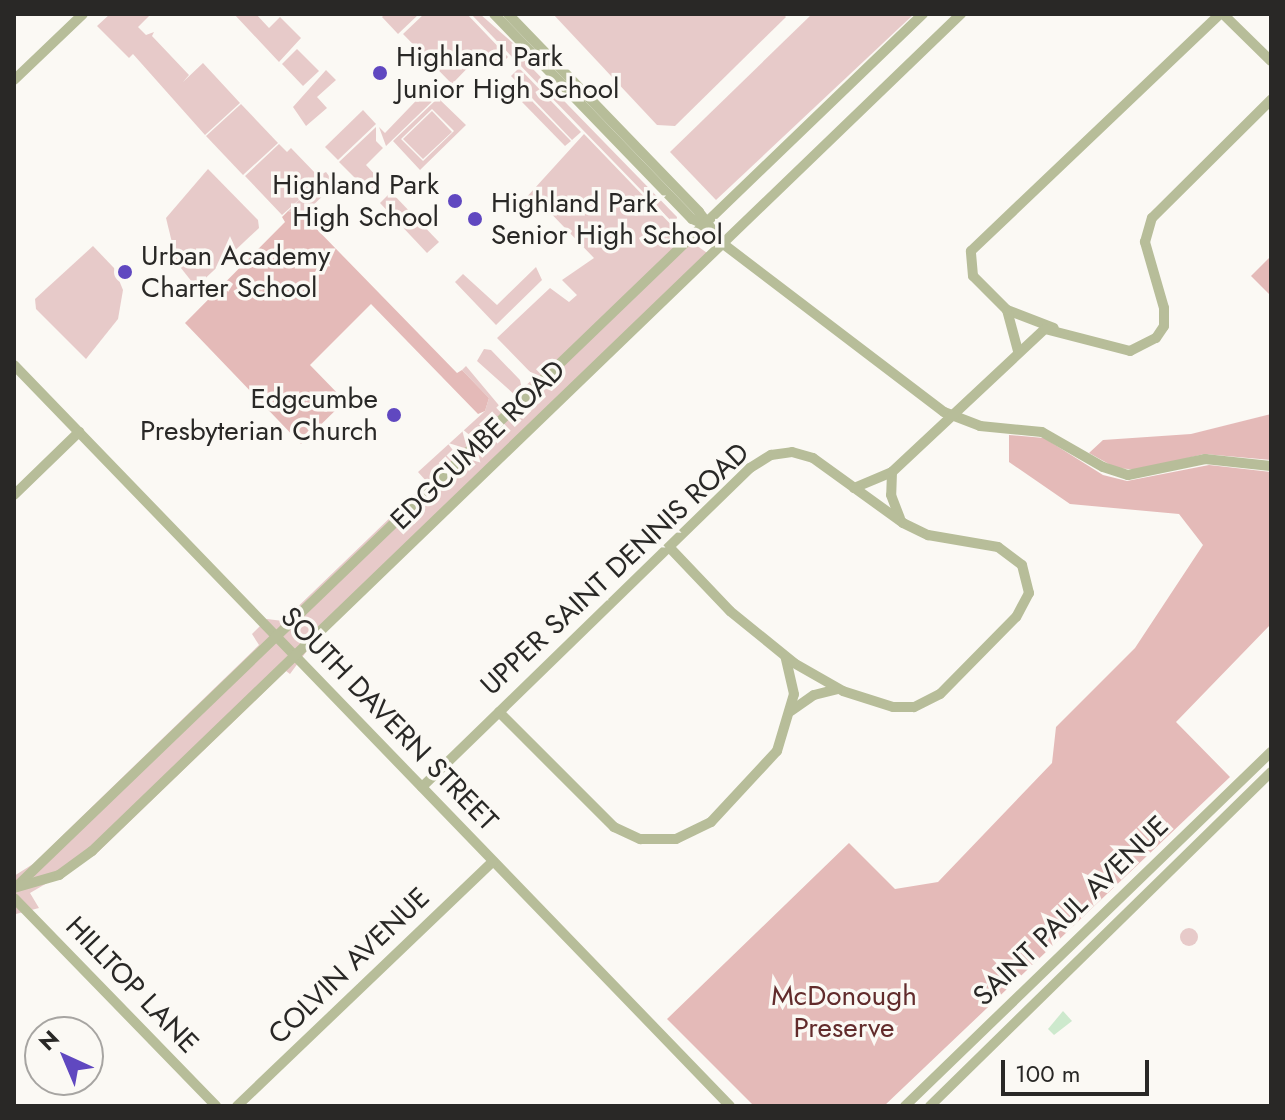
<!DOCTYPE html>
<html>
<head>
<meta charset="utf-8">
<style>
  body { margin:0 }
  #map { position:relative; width:1285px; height:1120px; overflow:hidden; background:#fbf9f4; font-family:Jost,sans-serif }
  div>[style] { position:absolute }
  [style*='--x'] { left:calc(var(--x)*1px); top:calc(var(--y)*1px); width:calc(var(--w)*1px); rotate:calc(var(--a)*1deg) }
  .green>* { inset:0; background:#e7cac9 }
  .round { border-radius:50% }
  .forest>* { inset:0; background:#e4bab8 }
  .water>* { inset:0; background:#cde9cd }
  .minor>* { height:10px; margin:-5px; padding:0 5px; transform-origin:5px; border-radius:5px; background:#b7bd99 }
  .dots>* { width:22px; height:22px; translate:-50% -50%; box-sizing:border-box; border:4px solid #fbf9f4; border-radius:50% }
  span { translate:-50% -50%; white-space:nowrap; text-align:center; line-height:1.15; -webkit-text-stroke:7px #fbf9f4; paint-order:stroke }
  .poi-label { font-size:28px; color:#292826 }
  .left { translate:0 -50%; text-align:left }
  .right { translate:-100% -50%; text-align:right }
  .street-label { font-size:28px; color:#292826 }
  .park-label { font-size:28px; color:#622c2c }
  .frame { position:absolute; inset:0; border:16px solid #292826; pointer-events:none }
  .north { position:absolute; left:24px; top:1016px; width:80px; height:80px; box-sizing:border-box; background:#fbf9f4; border:2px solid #a7a5a2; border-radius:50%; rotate:316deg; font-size:22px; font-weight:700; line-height:32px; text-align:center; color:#292826 }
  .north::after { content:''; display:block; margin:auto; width:28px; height:36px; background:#6048c0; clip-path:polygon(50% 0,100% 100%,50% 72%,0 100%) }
  .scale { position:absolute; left:1001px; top:1060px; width:148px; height:36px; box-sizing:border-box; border:4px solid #292826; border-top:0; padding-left:10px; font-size:24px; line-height:28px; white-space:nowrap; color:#292826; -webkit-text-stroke:6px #fbf9f4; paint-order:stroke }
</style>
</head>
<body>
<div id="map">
  <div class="green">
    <div style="clip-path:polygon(110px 14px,151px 14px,138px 27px,146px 35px,154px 32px,152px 36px,189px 75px,183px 82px,203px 63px,240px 103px,205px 135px,133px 54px,129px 58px,97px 26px)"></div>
    <div style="clip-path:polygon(234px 14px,256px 14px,269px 28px,280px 17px,301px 38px,279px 62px)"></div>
    <div style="clip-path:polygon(385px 14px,419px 14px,398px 34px,382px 17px)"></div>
    <div style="clip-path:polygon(424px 14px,467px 14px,508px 57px,500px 65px,484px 51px,452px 84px,403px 34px)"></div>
    <div style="clip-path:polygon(471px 14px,480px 14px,522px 51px,514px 59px)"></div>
    <div style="clip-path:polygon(553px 14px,783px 14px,786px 17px,675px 126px,657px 125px)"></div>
    <div style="clip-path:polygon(812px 14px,914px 14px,716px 200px,670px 152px)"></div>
    <div style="clip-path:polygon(297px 49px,319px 71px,303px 86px,282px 64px)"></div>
    <div style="clip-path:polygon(525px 54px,531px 67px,677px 217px,676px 226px,517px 62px)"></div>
    <div style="clip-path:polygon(519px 68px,581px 132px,572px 140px,511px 76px)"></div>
    <div style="clip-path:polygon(326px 70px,336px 80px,317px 97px,327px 108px,306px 126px,293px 107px)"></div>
    <div style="clip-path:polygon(434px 82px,443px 91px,386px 146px,379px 127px,385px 133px)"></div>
    <div style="clip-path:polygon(528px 97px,571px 141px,565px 146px,522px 102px)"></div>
    <div style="clip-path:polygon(evenodd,438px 98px,466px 125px,420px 170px,393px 141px,438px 98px,432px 109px,454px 131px,423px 161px,401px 139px,432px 109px)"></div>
    <div style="clip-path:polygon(241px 104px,278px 143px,243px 175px,206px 136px)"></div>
    <div style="clip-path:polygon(363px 110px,376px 124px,338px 160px,325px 147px)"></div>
    <div style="clip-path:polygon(432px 111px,452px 132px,423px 159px,403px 139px)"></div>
    <div style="clip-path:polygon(376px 127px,376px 141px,383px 148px,366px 165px,380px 180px,369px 192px,339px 162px)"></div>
    <div style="clip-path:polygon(584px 134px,680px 234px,713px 257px,309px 648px,290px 674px,286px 671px,95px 855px,30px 893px,39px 908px,16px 914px,14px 876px,33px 864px,259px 645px,252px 634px,267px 619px,283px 621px,427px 482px,418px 472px,485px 411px,489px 398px,462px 370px,466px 366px,502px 409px,516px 396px,477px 361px,484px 349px,491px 350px,520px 380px,522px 389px,535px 377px,497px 338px,550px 288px,569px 302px,577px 295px,562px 280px,594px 258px,537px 199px,520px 216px,514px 211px)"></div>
    <div style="clip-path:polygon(279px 144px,287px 152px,291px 148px,318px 176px,326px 172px,335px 184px,303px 215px,288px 211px,302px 197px,282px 215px,245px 176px)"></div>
    <div style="clip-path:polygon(208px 169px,258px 220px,259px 228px,196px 287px,177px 263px,166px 218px)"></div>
    <div style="clip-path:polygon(391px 192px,439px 242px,427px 253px,380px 203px)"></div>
    <div style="clip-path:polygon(93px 246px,114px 268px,123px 290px,118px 319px,86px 359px,36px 309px,35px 299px)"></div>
    <div style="clip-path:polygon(536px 267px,542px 280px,496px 325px,455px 282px,463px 274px,497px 305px)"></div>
    <div class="round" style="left:1180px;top:928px;width:18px;height:18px"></div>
  </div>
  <div class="forest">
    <div style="clip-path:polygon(288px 211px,303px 215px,457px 373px,462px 370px,489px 398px,485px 411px,478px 414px,371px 304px,310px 365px,345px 401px,301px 444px,185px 323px,285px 222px,282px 217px)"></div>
    <div style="clip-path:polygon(1271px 256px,1271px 296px,1251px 276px)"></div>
    <div style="clip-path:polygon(1271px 414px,1271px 460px,1204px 454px,1140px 470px,1116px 468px,1089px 453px,1103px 440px,1191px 434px)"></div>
    <div style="clip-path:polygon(1009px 435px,1044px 438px,1103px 475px,1127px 481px,1209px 465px,1271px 472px,1271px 624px,1176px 722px,1230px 777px,884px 1106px,754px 1106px,667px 1019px,849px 843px,895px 889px,938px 882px,1052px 763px,1056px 727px,1135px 648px,1203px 545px,1179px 514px,1070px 504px,1009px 462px)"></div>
  </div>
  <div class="water">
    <div style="clip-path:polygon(1063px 1011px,1072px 1021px,1054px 1035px,1048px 1029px)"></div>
  </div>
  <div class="minor">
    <div style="--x:494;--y:14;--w:285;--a:46"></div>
    <div style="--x:692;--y:219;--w:13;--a:23"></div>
    <div style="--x:508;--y:14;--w:275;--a:46"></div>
    <div style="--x:699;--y:212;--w:39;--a:53"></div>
    <div style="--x:722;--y:243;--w:279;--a:37.3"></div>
    <div style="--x:944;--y:412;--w:39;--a:21"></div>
    <div style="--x:980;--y:426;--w:62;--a:5.5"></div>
    <div style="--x:1042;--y:432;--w:70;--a:29.8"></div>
    <div style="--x:1103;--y:467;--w:26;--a:18"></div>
    <div style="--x:1128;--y:475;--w:79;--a:-11.7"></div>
    <div style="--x:1205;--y:459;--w:66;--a:6.1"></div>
    <div style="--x:1223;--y:14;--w:67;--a:44.4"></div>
    <div style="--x:14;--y:80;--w:95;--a:-43.7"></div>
    <div style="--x:1007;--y:310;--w:50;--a:21"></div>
    <div style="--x:1018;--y:351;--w:42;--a:-105"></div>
    <div style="--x:1007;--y:310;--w:48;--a:-135"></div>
    <div style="--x:973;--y:276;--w:25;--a:-95"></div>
    <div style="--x:971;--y:251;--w:344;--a:-43.6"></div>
    <div style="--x:14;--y:365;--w:1030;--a:45.98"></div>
    <div style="--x:892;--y:472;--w:23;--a:92"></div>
    <div style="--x:891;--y:495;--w:25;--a:69"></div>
    <div style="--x:854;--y:488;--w:41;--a:-22.8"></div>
    <div style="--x:892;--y:472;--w:209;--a:-43.1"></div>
    <div style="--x:1045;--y:329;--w:88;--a:14.5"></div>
    <div style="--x:1130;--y:351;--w:29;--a:-27"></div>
    <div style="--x:1156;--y:338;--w:14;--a:-56"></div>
    <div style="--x:1164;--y:326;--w:18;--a:-90"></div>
    <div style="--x:1164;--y:308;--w:69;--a:-106.1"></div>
    <div style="--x:1145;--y:242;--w:25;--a:-74"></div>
    <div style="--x:1152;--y:218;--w:168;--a:-44.8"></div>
    <div style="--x:14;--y:495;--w:91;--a:-44.1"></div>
    <div style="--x:791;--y:711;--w:28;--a:-35"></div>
    <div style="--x:814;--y:695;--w:25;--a:-14"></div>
    <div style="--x:499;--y:712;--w:163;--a:45"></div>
    <div style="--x:614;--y:827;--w:29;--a:25"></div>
    <div style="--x:640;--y:839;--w:36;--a:0"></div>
    <div style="--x:676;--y:839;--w:39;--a:-26"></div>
    <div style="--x:711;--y:822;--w:97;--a:-47.1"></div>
    <div style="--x:777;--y:751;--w:59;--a:-73.4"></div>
    <div style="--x:794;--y:694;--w:37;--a:-103"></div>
    <div style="--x:422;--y:787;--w:458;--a:-44.2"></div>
    <div style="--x:750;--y:468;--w:25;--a:-32"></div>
    <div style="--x:771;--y:455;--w:21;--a:-8"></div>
    <div style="--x:792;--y:452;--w:22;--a:16"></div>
    <div style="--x:813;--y:458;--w:111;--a:35.8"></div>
    <div style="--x:903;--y:523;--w:28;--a:26"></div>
    <div style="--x:928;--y:535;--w:71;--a:9.7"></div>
    <div style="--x:998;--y:547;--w:30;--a:37"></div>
    <div style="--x:1022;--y:565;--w:29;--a:76"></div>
    <div style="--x:1029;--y:593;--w:27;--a:118"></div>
    <div style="--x:1016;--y:617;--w:108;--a:134.6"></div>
    <div style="--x:940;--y:694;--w:29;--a:153"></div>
    <div style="--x:914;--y:707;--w:21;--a:180"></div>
    <div style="--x:893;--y:707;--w:52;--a:-162.3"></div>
    <div style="--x:843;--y:691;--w:56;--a:-150.3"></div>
    <div style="--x:794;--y:663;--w:82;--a:-140.9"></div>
    <div style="--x:730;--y:611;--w:88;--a:-133.6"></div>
    <div style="--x:16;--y:887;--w:1259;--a:-43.91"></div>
    <div style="--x:14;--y:888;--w:47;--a:-16.1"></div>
    <div style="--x:59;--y:875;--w:41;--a:-36"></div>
    <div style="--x:92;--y:851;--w:1207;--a:-43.93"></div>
    <div style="--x:14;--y:898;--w:290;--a:45.8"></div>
    <div style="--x:237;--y:1106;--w:354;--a:-43.7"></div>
    <div style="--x:905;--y:1106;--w:509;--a:-44.05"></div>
    <div style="--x:930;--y:1106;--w:477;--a:-44.4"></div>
  </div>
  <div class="dots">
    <div style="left:380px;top:73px;background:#6048c0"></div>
    <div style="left:455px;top:201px;background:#6048c0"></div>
    <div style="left:475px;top:219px;background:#6048c0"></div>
    <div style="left:125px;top:272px;background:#6048c0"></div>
    <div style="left:394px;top:415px;background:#6048c0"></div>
  </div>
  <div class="poi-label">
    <span class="left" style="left:396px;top:73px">Highland Park<br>Junior High School</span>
    <span class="right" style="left:439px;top:201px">Highland Park<br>High School</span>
    <span class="left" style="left:491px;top:219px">Highland Park<br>Senior High School</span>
    <span class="left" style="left:141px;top:272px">Urban Academy<br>Charter School</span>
    <span class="right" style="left:378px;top:415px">Edgcumbe<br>Presbyterian Church</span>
  </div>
  <div class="street-label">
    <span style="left:478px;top:445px;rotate:-44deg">EDGCUMBE ROAD</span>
    <span style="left:615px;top:569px;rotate:-43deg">UPPER SAINT DENNIS ROAD</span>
    <span style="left:389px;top:719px;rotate:46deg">SOUTH DAVERN STREET</span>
    <span style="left:1071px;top:911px;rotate:-44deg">SAINT PAUL AVENUE</span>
    <span style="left:349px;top:966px;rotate:-44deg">COLVIN AVENUE</span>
    <span style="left:132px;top:985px;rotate:46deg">HILLTOP LANE</span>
  </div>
  <div class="park-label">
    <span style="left:844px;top:1012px">McDonough<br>Preserve</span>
  </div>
  <div class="frame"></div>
  <div class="north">N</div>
  <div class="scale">100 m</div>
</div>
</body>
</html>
